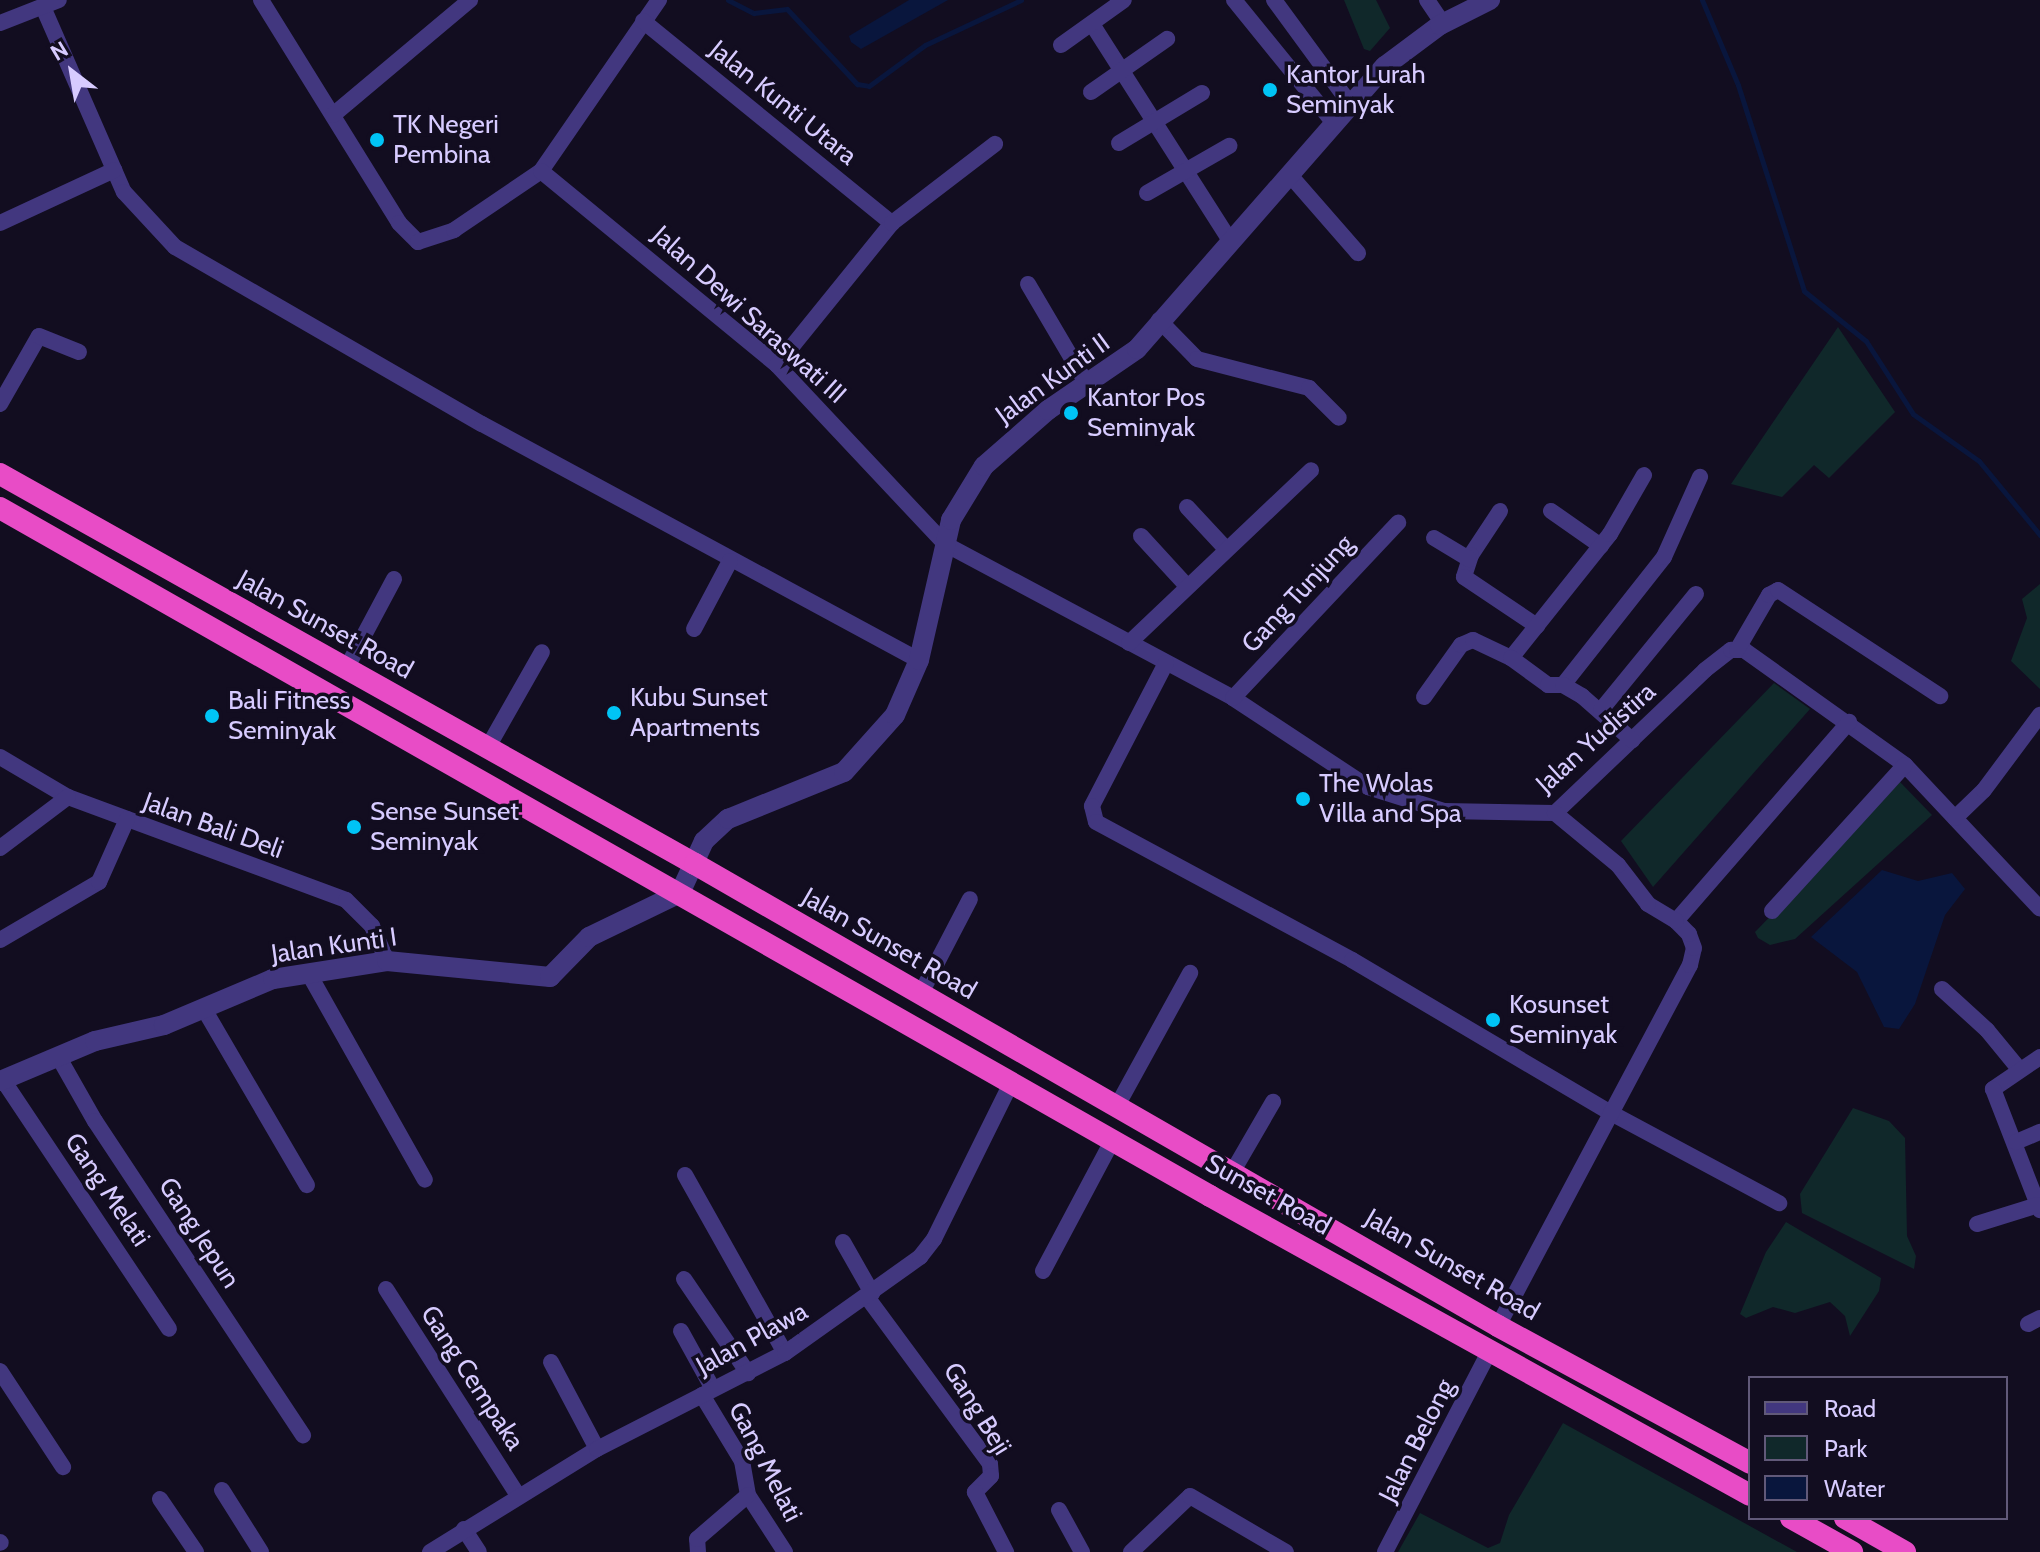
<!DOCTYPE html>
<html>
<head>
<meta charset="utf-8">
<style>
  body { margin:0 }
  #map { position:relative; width:2040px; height:1552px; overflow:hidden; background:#120d20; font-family:Cabin,sans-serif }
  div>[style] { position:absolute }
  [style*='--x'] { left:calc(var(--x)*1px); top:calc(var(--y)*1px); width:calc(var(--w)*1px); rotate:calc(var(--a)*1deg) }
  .green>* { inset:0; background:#10282a }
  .water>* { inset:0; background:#09163d }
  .stream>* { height:5px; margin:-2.5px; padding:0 2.5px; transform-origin:2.5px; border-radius:2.5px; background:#09163d }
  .minor>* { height:16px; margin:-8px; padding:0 8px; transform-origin:8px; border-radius:8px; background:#42377f }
  .tertiary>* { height:20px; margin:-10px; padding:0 10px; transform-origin:10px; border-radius:10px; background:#42377f }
  .trunk>* { height:22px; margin:-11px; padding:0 11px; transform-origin:11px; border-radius:11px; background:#e84cc6 }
  .dots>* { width:22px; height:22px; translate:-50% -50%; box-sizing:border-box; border:4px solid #120d20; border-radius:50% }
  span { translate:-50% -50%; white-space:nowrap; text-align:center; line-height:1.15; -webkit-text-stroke:7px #120d20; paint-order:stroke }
  .poi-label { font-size:26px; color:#d7cbff }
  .left { translate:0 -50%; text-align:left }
  .street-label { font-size:26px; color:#d7cbff }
  .legend { position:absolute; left:1748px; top:1376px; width:260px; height:144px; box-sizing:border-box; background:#120d20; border:2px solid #615979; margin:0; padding:10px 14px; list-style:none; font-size:24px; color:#d7cbff }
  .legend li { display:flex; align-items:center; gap:16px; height:40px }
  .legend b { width:40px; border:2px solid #615979 }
  .north { position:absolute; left:32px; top:32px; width:80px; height:80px; -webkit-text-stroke:6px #120d20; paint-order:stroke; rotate:329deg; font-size:22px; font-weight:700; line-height:32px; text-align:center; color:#d7cbff }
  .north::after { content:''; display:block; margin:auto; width:28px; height:36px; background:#d7cbff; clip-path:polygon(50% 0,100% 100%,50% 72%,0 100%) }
</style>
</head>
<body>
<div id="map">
  <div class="green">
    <div style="clip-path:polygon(1344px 0,1376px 0,1390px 28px,1370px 51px,1364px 49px)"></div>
    <div style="clip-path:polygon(1838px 327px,1895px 412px,1829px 478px,1814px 465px,1782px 497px,1731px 484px)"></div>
    <div style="clip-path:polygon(2040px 584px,2040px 689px,2011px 661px,2027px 618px,2022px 599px)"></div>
    <div style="clip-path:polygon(1774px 683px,1810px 709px,1653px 887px,1621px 841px)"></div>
    <div style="clip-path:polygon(1900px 782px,1932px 815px,1795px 939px,1770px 945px,1758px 938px,1755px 932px)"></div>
    <div style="clip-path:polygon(1853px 1108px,1889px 1121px,1905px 1138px,1907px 1236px,1916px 1256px,1914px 1269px,1802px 1213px,1800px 1194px)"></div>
    <div style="clip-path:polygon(1786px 1222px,1881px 1278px,1879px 1291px,1850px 1336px,1845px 1316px,1830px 1302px,1795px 1313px,1773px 1307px,1746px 1318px,1740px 1314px,1766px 1252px)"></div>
    <div style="clip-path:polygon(1563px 1423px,1797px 1552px,1398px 1552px,1420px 1513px,1488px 1548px,1500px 1543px,1509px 1515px)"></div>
  </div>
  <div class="water">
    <div style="clip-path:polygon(909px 0,948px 0,861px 49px,851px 42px,849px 36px)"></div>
    <div style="clip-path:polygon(1882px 870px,1918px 881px,1952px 873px,1965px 889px,1945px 915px,1915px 1004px,1899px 1029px,1884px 1027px,1857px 972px,1811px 937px)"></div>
  </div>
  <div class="stream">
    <div style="--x:728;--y:0;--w:29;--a:27"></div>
    <div style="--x:754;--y:13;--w:33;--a:-7"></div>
    <div style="--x:787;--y:9;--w:103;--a:47"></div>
    <div style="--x:857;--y:84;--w:12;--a:9"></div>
    <div style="--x:869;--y:86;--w:69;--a:-36.2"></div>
    <div style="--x:925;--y:45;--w:106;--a:-25.1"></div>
    <div style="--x:1702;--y:0;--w:92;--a:67"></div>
    <div style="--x:1738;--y:85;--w:216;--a:72.2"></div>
    <div style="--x:1804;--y:291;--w:80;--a:38.9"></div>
    <div style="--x:1866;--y:341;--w:87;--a:57.2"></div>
    <div style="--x:1913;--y:414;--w:81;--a:35.5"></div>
    <div style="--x:1979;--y:461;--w:96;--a:50.5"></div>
  </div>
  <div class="minor">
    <div style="--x:261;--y:0;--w:262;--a:58.2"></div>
    <div style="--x:399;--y:223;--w:27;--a:45"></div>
    <div style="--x:418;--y:242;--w:38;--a:-18"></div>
    <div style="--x:454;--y:230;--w:105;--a:-34.1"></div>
    <div style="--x:541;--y:171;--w:208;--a:-55.4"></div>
    <div style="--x:1234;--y:0;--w:157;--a:50.9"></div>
    <div style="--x:1274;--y:0;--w:129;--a:53.8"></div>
    <div style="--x:1427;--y:0;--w:29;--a:56"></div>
    <div style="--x:43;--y:7;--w:202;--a:66.4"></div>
    <div style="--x:124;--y:192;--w:75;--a:47.2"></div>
    <div style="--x:175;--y:247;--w:354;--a:30"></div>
    <div style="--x:482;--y:424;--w:497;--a:28.4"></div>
    <div style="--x:643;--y:21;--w:321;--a:39.1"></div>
    <div style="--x:0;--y:23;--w:63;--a:-21.3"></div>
    <div style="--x:1092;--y:24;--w:255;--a:57.5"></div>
    <div style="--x:1061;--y:45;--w:77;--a:-35.5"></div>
    <div style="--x:1091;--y:92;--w:93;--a:-34.9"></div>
    <div style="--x:333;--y:115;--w:179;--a:-40"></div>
    <div style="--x:1119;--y:143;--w:97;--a:-31.1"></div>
    <div style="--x:541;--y:171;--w:306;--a:39.4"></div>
    <div style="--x:777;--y:365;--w:245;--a:46.8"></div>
    <div style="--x:945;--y:544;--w:327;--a:28.1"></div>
    <div style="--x:1233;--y:698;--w:162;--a:33.4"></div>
    <div style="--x:1368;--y:787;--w:80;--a:17.5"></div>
    <div style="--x:1444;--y:811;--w:111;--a:1"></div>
    <div style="--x:1555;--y:813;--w:207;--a:-43.6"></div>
    <div style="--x:1705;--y:670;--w:33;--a:-38"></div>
    <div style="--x:1731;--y:650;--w:13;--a:0"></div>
    <div style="--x:1744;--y:650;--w:198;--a:35.5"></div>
    <div style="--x:1905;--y:765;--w:197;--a:46.8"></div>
    <div style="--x:1289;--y:174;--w:105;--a:48.9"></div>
    <div style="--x:1147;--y:193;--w:95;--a:-29.8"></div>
    <div style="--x:0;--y:223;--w:126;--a:-24.9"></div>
    <div style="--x:1028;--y:284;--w:116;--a:59.5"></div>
    <div style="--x:1159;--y:320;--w:54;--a:45.7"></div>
    <div style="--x:1197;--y:359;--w:116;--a:14.5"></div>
    <div style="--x:1309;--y:388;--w:42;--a:45"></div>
    <div style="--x:777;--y:365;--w:183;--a:-51"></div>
    <div style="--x:892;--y:223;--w:130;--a:-37.5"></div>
    <div style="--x:0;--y:404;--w:78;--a:-60.2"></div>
    <div style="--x:39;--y:336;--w:43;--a:21.8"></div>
    <div style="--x:1187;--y:507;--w:57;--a:47.1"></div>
    <div style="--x:1500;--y:511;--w:53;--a:123.4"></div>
    <div style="--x:1471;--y:555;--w:23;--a:108"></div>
    <div style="--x:1464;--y:577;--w:88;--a:33.9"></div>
    <div style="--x:1551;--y:511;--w:61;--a:35"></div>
    <div style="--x:1141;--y:536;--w:68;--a:47.4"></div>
    <div style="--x:1434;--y:538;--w:41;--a:31"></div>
    <div style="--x:694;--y:629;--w:77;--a:-62.1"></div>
    <div style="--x:1129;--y:643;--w:251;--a:-43.5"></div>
    <div style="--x:1737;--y:650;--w:64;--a:-59.8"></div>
    <div style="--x:1769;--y:595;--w:10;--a:-29"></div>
    <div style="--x:1778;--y:590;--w:194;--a:33.2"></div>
    <div style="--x:1511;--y:658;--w:159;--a:-51.4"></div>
    <div style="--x:1610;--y:534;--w:68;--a:-60"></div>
    <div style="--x:1166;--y:663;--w:161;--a:117.4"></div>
    <div style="--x:1092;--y:806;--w:16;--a:76"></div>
    <div style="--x:1096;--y:822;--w:291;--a:28.3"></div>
    <div style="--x:1352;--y:960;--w:301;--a:30.6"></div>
    <div style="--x:1611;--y:1113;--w:191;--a:28.2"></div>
    <div style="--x:346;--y:669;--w:102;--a:-61.9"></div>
    <div style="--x:1563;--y:685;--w:163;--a:-51.7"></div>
    <div style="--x:1664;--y:557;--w:88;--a:-65.8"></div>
    <div style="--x:1424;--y:697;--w:64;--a:-54.6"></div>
    <div style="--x:1461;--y:645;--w:13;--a:-23"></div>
    <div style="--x:1473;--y:640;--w:42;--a:25.3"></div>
    <div style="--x:1511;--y:658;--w:46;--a:36.1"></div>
    <div style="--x:1548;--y:685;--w:15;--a:0"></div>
    <div style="--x:1563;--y:685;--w:22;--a:30"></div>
    <div style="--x:1582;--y:696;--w:67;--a:41.3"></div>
    <div style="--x:1233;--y:698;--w:241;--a:-46.7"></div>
    <div style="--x:1601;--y:710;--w:150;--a:-50.7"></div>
    <div style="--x:488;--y:747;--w:109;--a:-60.4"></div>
    <div style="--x:0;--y:757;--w:79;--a:30.5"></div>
    <div style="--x:68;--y:797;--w:296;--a:20.3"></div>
    <div style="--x:346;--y:900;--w:37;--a:45"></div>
    <div style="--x:372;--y:926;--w:38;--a:67"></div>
    <div style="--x:1955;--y:818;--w:40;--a:-44"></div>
    <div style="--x:1984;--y:790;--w:94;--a:-53.3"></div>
    <div style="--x:0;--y:848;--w:85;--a:-36.9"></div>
    <div style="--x:1772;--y:911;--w:197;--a:-47.7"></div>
    <div style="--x:1676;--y:921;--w:264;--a:-49"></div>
    <div style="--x:0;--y:940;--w:115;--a:-30.4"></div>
    <div style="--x:99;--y:882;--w:69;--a:-66"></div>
    <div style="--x:309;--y:974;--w:236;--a:60.6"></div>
    <div style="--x:1942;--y:989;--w:61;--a:42.3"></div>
    <div style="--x:1987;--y:1030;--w:50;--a:50.6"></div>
    <div style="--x:920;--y:995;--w:108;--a:-62.5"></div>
    <div style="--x:204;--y:1009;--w:204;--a:59.7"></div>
    <div style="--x:58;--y:1056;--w:75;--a:60.4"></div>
    <div style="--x:95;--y:1121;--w:377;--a:56.5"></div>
    <div style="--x:2040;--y:1057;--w:57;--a:145.8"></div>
    <div style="--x:1993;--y:1089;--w:130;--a:68.8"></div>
    <div style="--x:3;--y:1080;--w:299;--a:56.3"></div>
    <div style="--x:1117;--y:1106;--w:152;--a:-61.2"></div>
    <div style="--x:2016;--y:1142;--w:26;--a:-23"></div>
    <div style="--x:1233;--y:1171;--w:80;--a:-59.9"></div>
    <div style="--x:685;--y:1175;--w:204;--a:60.7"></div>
    <div style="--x:1977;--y:1224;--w:64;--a:-17.3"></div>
    <div style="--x:843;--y:1242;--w:59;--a:60.4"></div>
    <div style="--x:1043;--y:1271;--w:147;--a:-62"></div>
    <div style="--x:684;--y:1279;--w:114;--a:55.8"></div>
    <div style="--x:386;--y:1289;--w:243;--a:57.4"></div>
    <div style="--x:867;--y:1297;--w:207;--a:53.6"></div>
    <div style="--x:990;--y:1464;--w:12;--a:85"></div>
    <div style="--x:991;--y:1476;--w:23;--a:135"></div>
    <div style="--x:975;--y:1492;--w:68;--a:62.7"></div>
    <div style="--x:2028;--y:1324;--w:13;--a:-27"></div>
    <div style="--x:1498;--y:1326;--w:409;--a:-62"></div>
    <div style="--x:1690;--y:965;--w:17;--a:-77"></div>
    <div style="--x:1694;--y:948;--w:15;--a:-110"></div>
    <div style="--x:1689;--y:934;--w:18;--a:-135"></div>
    <div style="--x:1676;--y:921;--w:33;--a:-149"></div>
    <div style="--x:1648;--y:904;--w:49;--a:-127.6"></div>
    <div style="--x:1618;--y:865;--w:82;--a:-140.5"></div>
    <div style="--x:681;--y:1331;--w:66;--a:61.1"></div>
    <div style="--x:551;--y:1362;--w:98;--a:62.1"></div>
    <div style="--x:0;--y:1371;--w:115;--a:56.7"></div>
    <div style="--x:702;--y:1395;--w:77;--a:58.8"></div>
    <div style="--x:742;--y:1461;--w:35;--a:80"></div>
    <div style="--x:748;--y:1495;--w:68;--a:57"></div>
    <div style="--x:222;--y:1490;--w:73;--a:57.8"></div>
    <div style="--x:160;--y:1499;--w:64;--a:55.8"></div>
    <div style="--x:1059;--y:1510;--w:48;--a:61.3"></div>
    <div style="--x:464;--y:1529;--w:27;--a:57"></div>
    <div style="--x:0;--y:1542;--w:1;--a:45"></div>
    <div style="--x:430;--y:1552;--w:196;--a:-31.7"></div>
    <div style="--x:597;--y:1449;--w:211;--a:-27.1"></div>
    <div style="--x:785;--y:1353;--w:166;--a:-35.4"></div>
    <div style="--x:920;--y:1257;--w:23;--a:-52"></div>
    <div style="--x:934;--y:1239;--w:176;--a:-63.7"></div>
    <div style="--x:698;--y:1552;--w:13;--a:-94"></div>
    <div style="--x:697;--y:1539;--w:67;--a:-40.8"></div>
    <div style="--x:1131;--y:1552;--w:81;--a:-43.5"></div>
    <div style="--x:1190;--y:1496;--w:111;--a:30.3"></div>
    <div style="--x:1385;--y:1552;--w:228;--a:-62.5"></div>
  </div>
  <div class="tertiary">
    <div style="--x:0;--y:1081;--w:103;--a:-22.8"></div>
    <div style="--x:95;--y:1041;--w:71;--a:-13.1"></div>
    <div style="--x:164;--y:1025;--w:118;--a:-22.9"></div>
    <div style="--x:273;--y:979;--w:115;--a:-9"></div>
    <div style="--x:387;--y:961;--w:164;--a:5.6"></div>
    <div style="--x:550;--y:977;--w:56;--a:-45.7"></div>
    <div style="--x:589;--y:937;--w:101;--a:-25.8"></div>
    <div style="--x:680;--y:893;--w:57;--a:-65.2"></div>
    <div style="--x:704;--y:841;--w:33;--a:-43"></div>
    <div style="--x:728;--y:819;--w:125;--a:-22.1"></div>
    <div style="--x:844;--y:772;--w:76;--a:-48.2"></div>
    <div style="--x:895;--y:715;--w:60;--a:-66.4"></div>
    <div style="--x:919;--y:660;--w:144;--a:-77.1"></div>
    <div style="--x:951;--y:520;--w:63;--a:-58.6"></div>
    <div style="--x:984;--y:466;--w:85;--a:-41.2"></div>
    <div style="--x:1048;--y:410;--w:108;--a:-34.4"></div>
    <div style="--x:1137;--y:349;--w:376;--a:-48.8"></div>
    <div style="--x:1385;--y:66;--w:69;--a:-36.7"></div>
    <div style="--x:1440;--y:25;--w:56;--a:-26.6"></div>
  </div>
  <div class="trunk">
    <div style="--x:0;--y:474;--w:797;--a:29.3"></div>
    <div style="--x:695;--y:864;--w:926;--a:29.91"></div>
    <div style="--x:1498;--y:1326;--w:287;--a:28.5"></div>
    <div style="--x:0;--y:508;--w:1392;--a:29.62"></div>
    <div style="--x:1210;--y:1196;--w:617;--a:28.97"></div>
    <div style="--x:1791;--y:1518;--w:70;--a:29.1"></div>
    <div style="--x:1845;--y:1518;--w:69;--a:29.5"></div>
  </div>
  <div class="dots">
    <div style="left:1270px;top:90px;background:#00c4f6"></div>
    <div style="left:377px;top:140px;background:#00c4f6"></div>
    <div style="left:1071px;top:413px;background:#00c4f6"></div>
    <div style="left:614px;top:713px;background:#00c4f6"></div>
    <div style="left:212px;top:716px;background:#00c4f6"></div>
    <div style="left:1303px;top:799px;background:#00c4f6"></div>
    <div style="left:354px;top:827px;background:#00c4f6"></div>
    <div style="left:1493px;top:1020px;background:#00c4f6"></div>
  </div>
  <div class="poi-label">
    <span class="left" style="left:1286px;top:90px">Kantor Lurah<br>Seminyak</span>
    <span class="left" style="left:393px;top:140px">TK Negeri<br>Pembina</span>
    <span class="left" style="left:1087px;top:413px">Kantor Pos<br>Seminyak</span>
    <span class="left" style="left:630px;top:713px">Kubu Sunset<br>Apartments</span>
    <span class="left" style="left:228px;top:716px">Bali Fitness<br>Seminyak</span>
    <span class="left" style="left:1319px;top:799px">The Wolas<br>Villa and Spa</span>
    <span class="left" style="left:370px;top:827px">Sense Sunset<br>Seminyak</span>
    <span class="left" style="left:1509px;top:1020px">Kosunset<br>Seminyak</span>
  </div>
  <div class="street-label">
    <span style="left:783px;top:103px;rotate:39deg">Jalan Kunti Utara</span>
    <span style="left:749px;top:315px;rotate:42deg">Jalan Dewi Saraswati III</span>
    <span style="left:1053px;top:379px;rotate:-36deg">Jalan Kunti II</span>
    <span style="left:1298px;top:594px;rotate:-47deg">Gang Tunjung</span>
    <span style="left:325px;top:625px;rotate:29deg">Jalan Sunset Road</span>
    <span style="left:1596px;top:738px;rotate:-42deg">Jalan Yudistira</span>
    <span style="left:213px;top:826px;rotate:20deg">Jalan Bali Deli</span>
    <span style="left:889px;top:944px;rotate:30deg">Jalan Sunset Road</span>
    <span style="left:334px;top:946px;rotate:-8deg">Jalan Kunti I</span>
    <span style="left:107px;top:1190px;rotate:56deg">Gang Melati</span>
    <span style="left:1268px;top:1195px;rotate:29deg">Sunset Road</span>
    <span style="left:199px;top:1233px;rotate:57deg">Gang Jepun</span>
    <span style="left:1452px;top:1265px;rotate:30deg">Jalan Sunset Road</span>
    <span style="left:752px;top:1339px;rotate:-29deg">Jalan Plawa</span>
    <span style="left:472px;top:1378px;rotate:57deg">Gang Cempaka</span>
    <span style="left:977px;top:1409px;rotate:58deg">Gang Beji</span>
    <span style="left:1417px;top:1441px;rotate:-63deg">Jalan Belong</span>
    <span style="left:765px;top:1462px;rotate:63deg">Gang Melati</span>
  </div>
  <ul class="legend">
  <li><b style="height:10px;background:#42377f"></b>Road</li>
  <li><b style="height:22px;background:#10282a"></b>Park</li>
  <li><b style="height:22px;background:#09163d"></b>Water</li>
  </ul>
  <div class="north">N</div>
</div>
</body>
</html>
